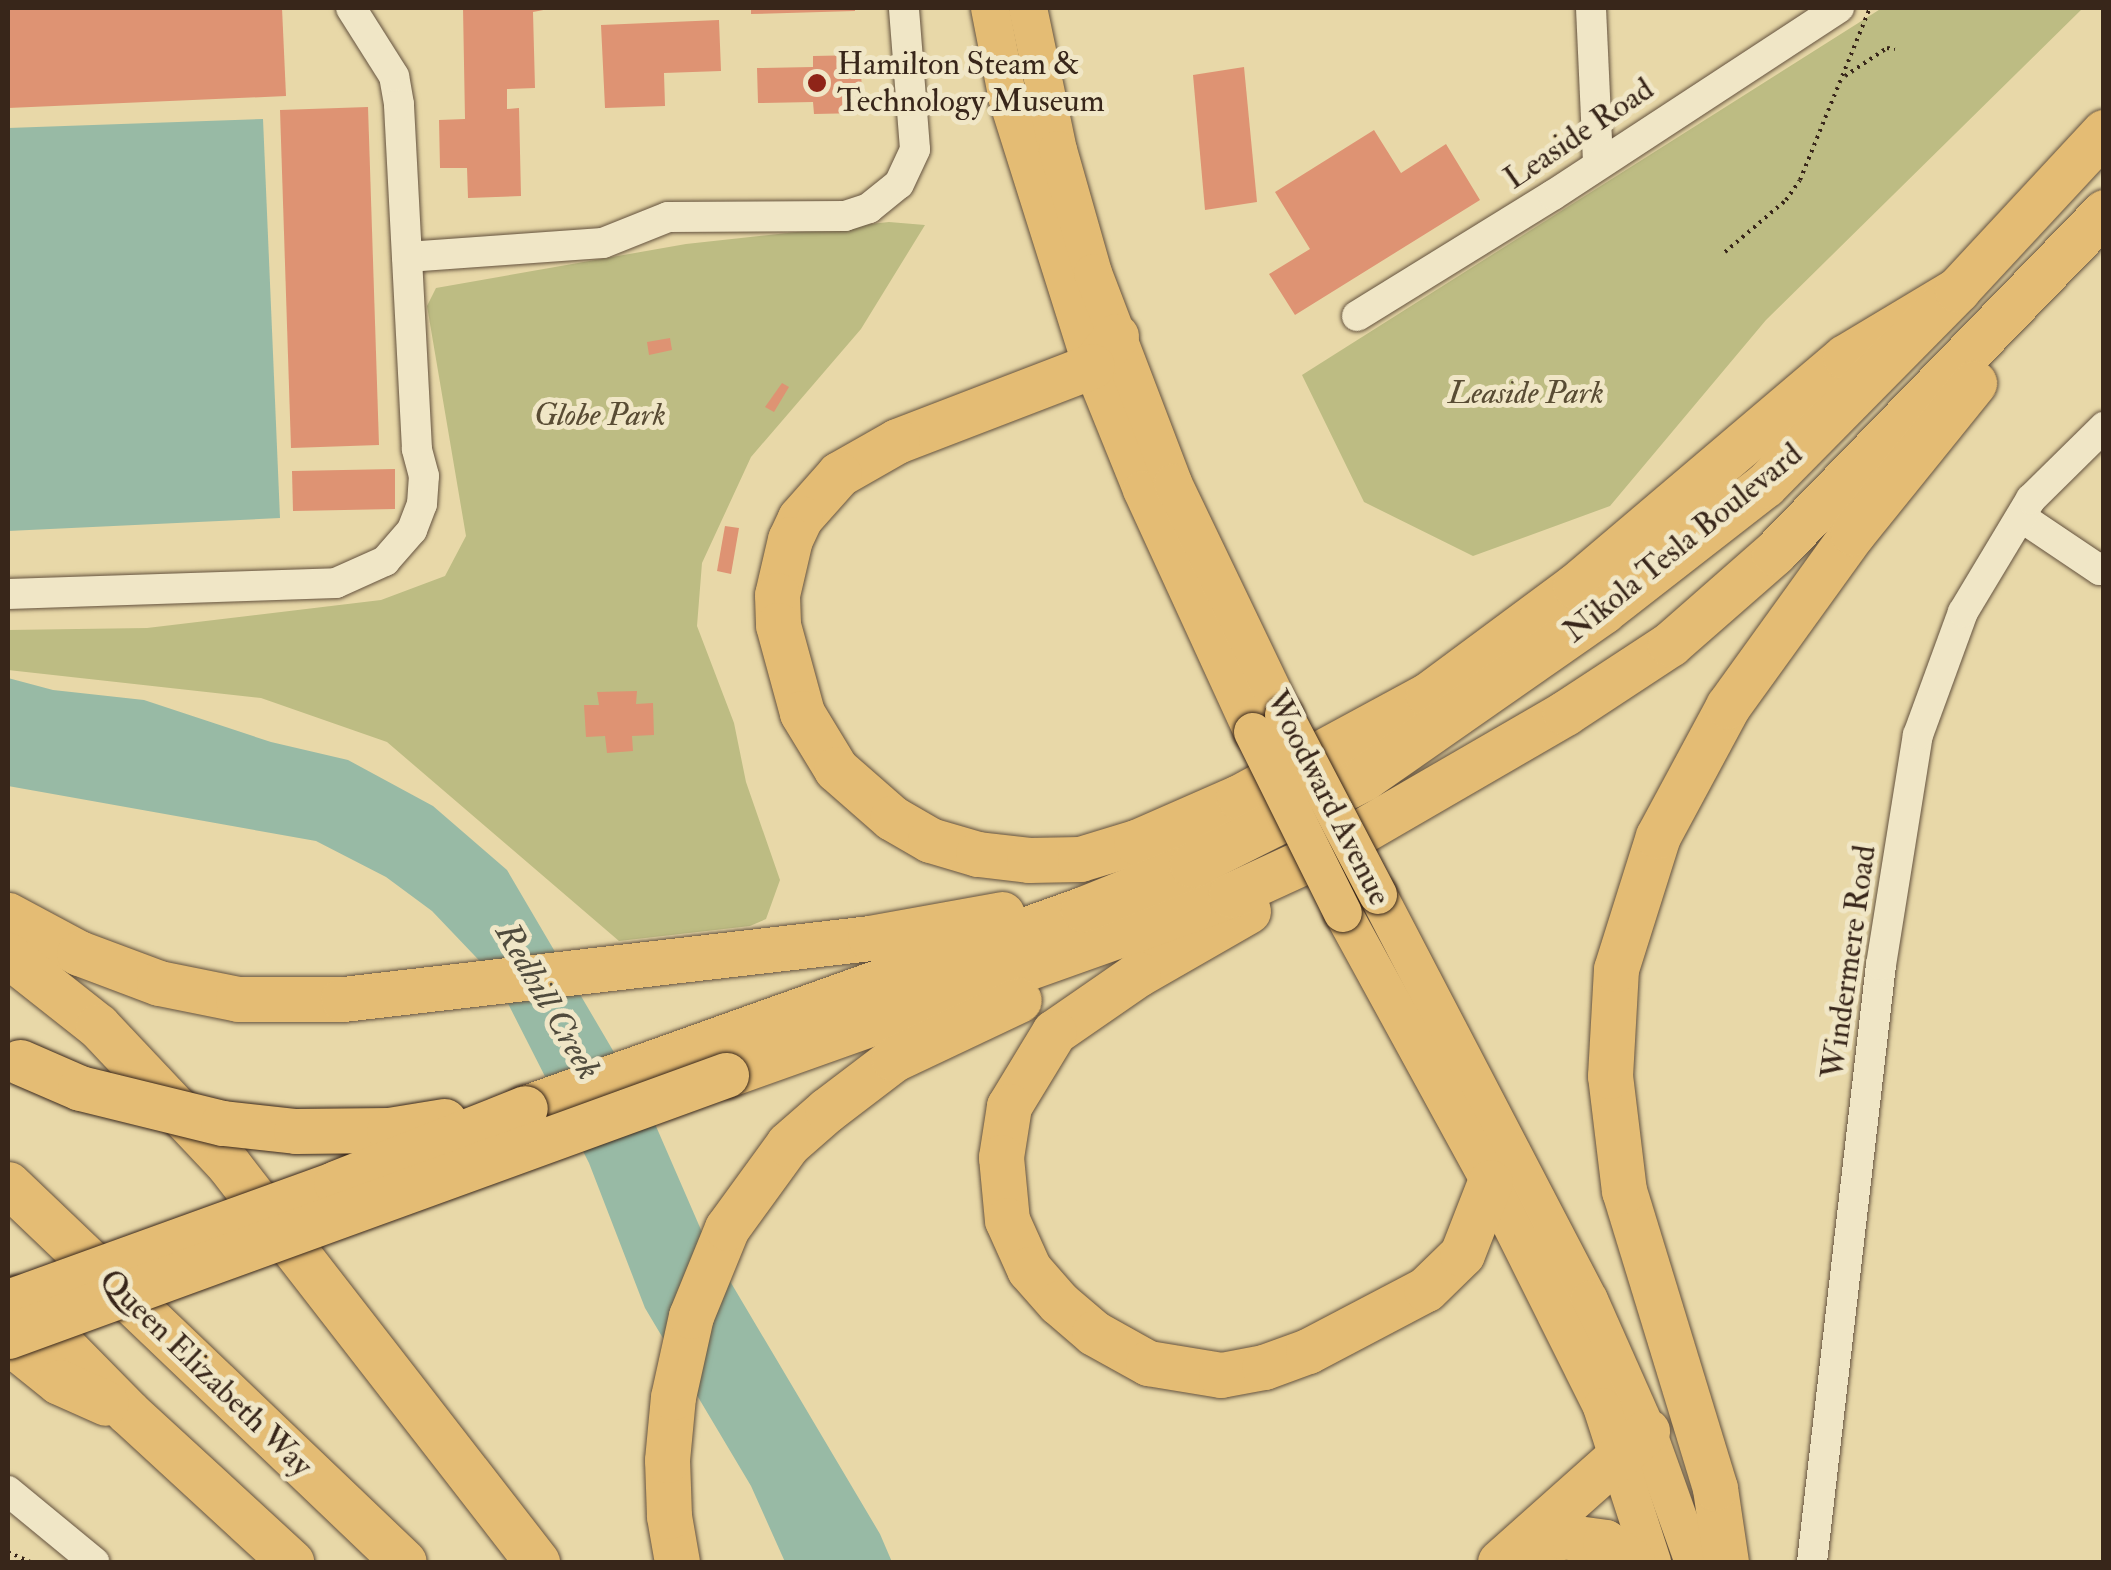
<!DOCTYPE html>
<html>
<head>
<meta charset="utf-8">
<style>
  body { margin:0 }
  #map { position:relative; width:2111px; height:1570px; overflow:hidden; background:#e8d8a8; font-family:"IM FELL Double Pica",serif }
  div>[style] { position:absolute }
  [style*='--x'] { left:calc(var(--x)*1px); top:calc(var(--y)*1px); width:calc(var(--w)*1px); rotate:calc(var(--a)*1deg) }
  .green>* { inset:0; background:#bdbc83 }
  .water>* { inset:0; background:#98baa5 }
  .building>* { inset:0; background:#de9373 }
  .path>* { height:4px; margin-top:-2px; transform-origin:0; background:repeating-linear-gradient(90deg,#38261a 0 2.5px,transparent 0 7.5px) }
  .roads { filter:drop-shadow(0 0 2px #64523e) drop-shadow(0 0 2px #64523e) }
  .minor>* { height:30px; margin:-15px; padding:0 15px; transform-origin:15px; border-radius:15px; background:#f0e6c6 }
  .major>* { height:38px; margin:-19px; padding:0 19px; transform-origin:19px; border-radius:19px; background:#e4bc74 }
  .highway>* { height:45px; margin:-22.5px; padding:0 22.5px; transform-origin:22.5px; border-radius:22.5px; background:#e4bc74 }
  .bridges { filter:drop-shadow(0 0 2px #38261a) drop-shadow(0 0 2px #38261a) }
  .major-bridge>* { height:38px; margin:-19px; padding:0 19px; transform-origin:19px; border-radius:19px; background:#e4bc74 }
  .highway-bridge>* { height:45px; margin:-22.5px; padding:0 22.5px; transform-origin:22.5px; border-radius:22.5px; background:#e4bc74 }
  .dots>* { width:28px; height:28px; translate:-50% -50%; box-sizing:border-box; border:5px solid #f0e6c6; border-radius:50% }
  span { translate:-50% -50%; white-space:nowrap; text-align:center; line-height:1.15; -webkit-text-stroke:10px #f0e6c6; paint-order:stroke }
  .poi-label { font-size:32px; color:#38261a }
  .left { translate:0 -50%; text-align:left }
  .street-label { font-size:32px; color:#38261a }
  .park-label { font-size:32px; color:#594c34; font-style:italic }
  .water-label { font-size:35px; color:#504b3d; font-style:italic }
  .frame { position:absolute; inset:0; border:10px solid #38261a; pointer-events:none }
</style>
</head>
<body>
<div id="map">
  <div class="green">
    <div style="clip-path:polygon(1882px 8px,2083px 8px,1766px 320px,1610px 506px,1473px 556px,1364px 502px,1302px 375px)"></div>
    <div style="clip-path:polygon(889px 222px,925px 225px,861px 329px,751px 457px,702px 563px,697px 626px,734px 723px,746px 782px,780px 880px,766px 919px,750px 926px,619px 941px,387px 742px,261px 698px,8px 670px,8px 630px,147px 628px,381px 600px,445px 576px,466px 536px,427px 306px,436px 288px,686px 244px)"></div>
  </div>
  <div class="water">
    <div style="clip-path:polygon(263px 119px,280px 518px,8px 531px,8px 128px)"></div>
    <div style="clip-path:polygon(8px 678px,53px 690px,144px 700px,271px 742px,348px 760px,433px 806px,507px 870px,652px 1117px,705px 1239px,880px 1534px,892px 1562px,785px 1562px,751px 1486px,645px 1308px,589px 1163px,494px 976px,432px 911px,386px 877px,316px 841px,8px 786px)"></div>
  </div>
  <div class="building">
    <div style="clip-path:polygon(8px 8px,282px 8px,286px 96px,8px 108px)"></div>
    <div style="clip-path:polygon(463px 8px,554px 8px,533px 12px,535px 88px,507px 89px,507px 109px,519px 108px,521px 196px,468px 198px,467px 168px,440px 168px,439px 120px,465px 119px)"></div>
    <div style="clip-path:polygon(751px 8px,855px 8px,855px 11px,751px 14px)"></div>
    <div style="clip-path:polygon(719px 20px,721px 71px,664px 73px,665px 106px,605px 108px,601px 25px)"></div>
    <div style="clip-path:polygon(861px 55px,862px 113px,814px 114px,813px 102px,758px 103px,757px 68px,813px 67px,813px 56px)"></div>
    <div style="clip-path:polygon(1244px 67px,1257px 202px,1205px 210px,1193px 75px)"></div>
    <div style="clip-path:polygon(368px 107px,379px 445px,291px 448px,280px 110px)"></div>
    <div style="clip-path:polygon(1374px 130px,1401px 173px,1446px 144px,1480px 200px,1295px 315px,1269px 274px,1310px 249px,1275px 192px)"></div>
    <div style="clip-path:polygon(670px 338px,672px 350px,649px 355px,647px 342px)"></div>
    <div style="clip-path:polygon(782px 383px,789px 387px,774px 412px,765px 407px)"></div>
    <div style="clip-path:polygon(395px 469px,395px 509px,293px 511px,292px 471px)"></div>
    <div style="clip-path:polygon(725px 526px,739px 528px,731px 574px,717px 571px)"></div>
    <div style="clip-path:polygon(637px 691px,636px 704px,653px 703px,654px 735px,632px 736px,633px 751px,607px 753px,605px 736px,586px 737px,584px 705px,599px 705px,597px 692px)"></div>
  </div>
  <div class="path">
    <div style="--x:1845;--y:76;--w:50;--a:-33.7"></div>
    <div style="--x:1887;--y:48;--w:8;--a:7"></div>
    <div style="--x:1725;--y:252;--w:80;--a:-40.4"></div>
    <div style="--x:1786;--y:200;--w:24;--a:-55"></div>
    <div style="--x:1800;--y:180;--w:186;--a:-67.9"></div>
    <div style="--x:8;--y:1552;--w:24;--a:24"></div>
  </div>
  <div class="roads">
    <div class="minor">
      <div style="--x:1591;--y:8;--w:154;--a:87.4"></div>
      <div style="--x:407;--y:257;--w:196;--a:-4.1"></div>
      <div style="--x:603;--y:243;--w:70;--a:-21.8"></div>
      <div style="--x:668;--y:217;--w:177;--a:-0.3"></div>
      <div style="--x:845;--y:216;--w:25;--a:-18"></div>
      <div style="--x:869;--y:208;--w:38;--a:-39"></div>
      <div style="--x:899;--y:184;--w:38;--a:-65"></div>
      <div style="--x:915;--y:149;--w:141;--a:-94.5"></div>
      <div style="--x:1357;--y:316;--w:230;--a:-31.7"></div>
      <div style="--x:1553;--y:195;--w:342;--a:-33.2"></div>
      <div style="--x:2021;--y:517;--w:95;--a:33.9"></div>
      <div style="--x:2100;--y:570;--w:5;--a:-37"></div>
      <div style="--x:8;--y:594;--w:328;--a:-1.9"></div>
      <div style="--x:336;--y:583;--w:54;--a:-24.2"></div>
      <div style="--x:385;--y:561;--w:41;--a:-48.9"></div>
      <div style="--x:412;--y:530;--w:28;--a:-69"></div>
      <div style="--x:422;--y:504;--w:28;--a:-86"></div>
      <div style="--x:424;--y:476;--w:28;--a:-105"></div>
      <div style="--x:417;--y:449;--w:345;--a:-93"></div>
      <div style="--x:399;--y:104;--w:28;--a:-100"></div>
      <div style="--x:394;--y:76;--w:80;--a:-122.3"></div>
      <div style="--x:8;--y:1491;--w:112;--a:39.5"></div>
      <div style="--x:1812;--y:1562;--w:601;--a:-83.41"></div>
      <div style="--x:1881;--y:965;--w:233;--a:-80.9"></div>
      <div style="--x:1918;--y:735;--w:131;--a:-69.9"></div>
      <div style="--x:1963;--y:612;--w:132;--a:-59"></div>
      <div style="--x:2031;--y:499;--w:103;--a:-44.6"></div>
    </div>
    <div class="major">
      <div style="--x:990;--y:8;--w:94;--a:78.9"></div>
      <div style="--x:1008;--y:100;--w:279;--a:72.5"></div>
      <div style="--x:1092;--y:366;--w:134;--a:68"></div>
      <div style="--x:1142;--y:490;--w:266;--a:65.4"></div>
      <div style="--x:1028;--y:8;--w:145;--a:78.1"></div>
      <div style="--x:1058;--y:150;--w:128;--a:74.1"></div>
      <div style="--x:1093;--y:273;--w:225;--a:69.1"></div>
      <div style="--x:1173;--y:483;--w:257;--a:64.4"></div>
      <div style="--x:1378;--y:895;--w:457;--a:62.5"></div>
      <div style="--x:1589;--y:1300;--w:143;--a:66.1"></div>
      <div style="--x:1647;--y:1431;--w:139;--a:70.3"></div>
      <div style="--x:1343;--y:913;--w:307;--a:61.3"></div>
      <div style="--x:1490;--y:1182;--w:251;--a:63.5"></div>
      <div style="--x:1602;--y:1407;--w:163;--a:72.1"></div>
    </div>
    <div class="highway">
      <div style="--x:1116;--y:336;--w:38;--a:129"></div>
      <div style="--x:1092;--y:366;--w:209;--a:159"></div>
      <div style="--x:897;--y:441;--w:67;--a:150.4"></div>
      <div style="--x:839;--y:474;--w:59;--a:131.6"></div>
      <div style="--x:800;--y:518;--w:23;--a:115"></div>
      <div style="--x:790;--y:539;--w:57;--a:103.1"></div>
      <div style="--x:777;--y:595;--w:30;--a:88"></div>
      <div style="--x:778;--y:625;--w:91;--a:74.7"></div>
      <div style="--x:802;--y:713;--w:66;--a:58.7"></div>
      <div style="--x:836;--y:769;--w:74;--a:41.2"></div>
      <div style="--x:892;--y:818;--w:44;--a:30.1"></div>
      <div style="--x:930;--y:840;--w:50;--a:16.3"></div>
      <div style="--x:978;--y:854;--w:51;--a:6.7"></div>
      <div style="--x:1029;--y:860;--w:51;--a:-1.1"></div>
      <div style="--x:1080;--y:859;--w:59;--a:-16.9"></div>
      <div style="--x:1136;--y:842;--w:112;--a:-23.6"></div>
      <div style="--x:1239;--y:797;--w:215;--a:-28.4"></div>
      <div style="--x:1428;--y:695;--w:183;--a:-36.6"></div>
      <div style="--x:1575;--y:586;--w:354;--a:-40.3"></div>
      <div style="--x:1845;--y:357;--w:131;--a:-30.9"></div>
      <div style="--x:1248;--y:911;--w:127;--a:150.2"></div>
      <div style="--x:1138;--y:974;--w:102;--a:145.4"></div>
      <div style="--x:1054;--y:1032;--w:87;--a:121.3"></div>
      <div style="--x:1009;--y:1106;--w:52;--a:98.9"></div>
      <div style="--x:1001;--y:1157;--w:63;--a:84.6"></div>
      <div style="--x:1007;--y:1220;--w:54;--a:65.8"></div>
      <div style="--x:1029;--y:1269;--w:45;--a:48.6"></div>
      <div style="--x:1059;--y:1303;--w:46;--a:40.6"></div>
      <div style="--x:1094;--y:1333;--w:62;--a:29.1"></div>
      <div style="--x:1148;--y:1363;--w:74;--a:9.3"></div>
      <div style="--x:1221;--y:1375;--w:44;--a:-10.5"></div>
      <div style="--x:1264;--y:1367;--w:47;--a:-20"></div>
      <div style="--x:1308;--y:1351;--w:133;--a:-27.7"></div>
      <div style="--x:1426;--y:1289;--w:50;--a:-44.2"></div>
      <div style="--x:1462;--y:1254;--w:77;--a:-68.7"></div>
      <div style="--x:8;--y:915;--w:81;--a:28.2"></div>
      <div style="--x:79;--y:953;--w:85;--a:20.6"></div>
      <div style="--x:159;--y:983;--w:81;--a:11.4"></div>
      <div style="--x:238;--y:999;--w:105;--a:0"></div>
      <div style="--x:343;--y:999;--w:531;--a:-6.6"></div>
      <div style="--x:870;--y:938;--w:134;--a:-10.3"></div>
      <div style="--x:8;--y:955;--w:115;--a:38.3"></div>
      <div style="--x:98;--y:1026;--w:190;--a:46.7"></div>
      <div style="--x:228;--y:1164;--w:504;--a:52.17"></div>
      <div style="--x:726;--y:1075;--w:536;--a:-19.62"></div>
      <div style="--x:1231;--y:895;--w:108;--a:-24.7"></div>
      <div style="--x:1329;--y:850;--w:273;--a:-30.1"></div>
      <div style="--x:1565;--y:713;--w:126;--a:-33.3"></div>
      <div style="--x:1670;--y:644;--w:138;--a:-41.2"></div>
      <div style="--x:1774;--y:553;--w:475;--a:-45.9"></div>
      <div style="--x:525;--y:1108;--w:592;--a:-19.63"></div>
      <div style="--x:1083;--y:909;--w:118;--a:-22"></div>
      <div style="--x:1192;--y:865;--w:193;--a:-26.8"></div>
      <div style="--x:1364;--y:778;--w:292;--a:-34.9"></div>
      <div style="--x:1603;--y:611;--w:205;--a:-37.9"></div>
      <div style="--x:1765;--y:485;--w:274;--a:-45.4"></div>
      <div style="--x:1957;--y:290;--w:216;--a:-47.1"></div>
      <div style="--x:8;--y:1184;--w:547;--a:43.67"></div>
      <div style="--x:16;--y:1298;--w:160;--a:45.5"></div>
      <div style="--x:128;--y:1412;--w:222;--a:42.6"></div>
      <div style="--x:8;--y:1341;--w:65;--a:38.8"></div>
      <div style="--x:59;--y:1382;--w:51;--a:24.1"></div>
      <div style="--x:1520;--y:1554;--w:46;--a:-23.2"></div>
      <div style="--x:1562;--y:1536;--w:43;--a:7.9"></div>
      <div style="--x:1605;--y:1542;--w:34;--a:36"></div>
      <div style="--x:677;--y:1562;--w:47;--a:-99.9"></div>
      <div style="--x:669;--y:1516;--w:56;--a:-92"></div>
      <div style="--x:667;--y:1460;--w:63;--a:-84.6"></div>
      <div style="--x:673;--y:1397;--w:83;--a:-77.5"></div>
      <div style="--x:691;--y:1316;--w:95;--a:-67.8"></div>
      <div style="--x:727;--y:1228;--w:104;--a:-54"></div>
      <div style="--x:788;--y:1144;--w:52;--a:-41.1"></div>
      <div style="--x:827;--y:1110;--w:84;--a:-37.3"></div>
      <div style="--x:894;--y:1059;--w:138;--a:-25.3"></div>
      <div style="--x:1500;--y:1562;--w:197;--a:-41.7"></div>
      <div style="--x:1726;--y:1562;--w:75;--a:-98.5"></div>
      <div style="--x:1715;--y:1488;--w:311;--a:-107"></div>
      <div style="--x:1624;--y:1191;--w:116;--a:-96.9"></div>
      <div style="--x:1610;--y:1076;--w:107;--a:-86.8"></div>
      <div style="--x:1616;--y:969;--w:139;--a:-72.5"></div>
      <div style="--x:1658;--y:836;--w:148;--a:-61.7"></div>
      <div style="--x:1728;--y:706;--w:213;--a:-54.2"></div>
      <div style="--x:1853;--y:533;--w:193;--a:-51.1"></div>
    </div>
  </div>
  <div class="bridges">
    <div class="major-bridge">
      <div style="--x:1284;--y:715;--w:203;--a:62.4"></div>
      <div style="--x:1253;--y:732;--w:202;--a:63.6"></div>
    </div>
    <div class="highway-bridge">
      <div style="--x:20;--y:1062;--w:65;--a:23.4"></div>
      <div style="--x:80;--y:1088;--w:147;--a:13.8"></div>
      <div style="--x:223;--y:1123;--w:73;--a:6.3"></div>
      <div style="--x:296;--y:1131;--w:93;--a:-0.6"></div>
      <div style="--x:389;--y:1130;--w:56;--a:-9.3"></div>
      <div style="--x:8;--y:1302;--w:349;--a:-19.9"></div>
      <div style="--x:336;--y:1183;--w:203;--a:-21.6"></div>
      <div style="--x:8;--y:1336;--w:764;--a:-19.98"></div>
    </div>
  </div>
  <div class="dots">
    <div style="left:817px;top:83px;background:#8f2418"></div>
  </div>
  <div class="poi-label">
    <span class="left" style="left:837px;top:83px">Hamilton Steam &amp;<br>Technology Museum</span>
  </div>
  <div class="street-label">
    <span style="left:1579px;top:134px;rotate:-34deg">Leaside Road</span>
    <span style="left:1683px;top:543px;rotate:-39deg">Nikola Tesla Boulevard</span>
    <span style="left:1328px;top:798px;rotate:63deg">Woodward Avenue</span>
    <span style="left:1849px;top:962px;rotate:-82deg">Windermere Road</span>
    <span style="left:206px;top:1373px;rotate:44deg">Queen Elizabeth Way</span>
  </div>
  <div class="park-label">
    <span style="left:1526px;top:393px">Leaside Park</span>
    <span style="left:600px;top:415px">Globe Park</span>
  </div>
  <div class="water-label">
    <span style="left:548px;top:1001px;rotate:60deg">Redhill Creek</span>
  </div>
  <div class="frame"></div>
</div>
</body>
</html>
